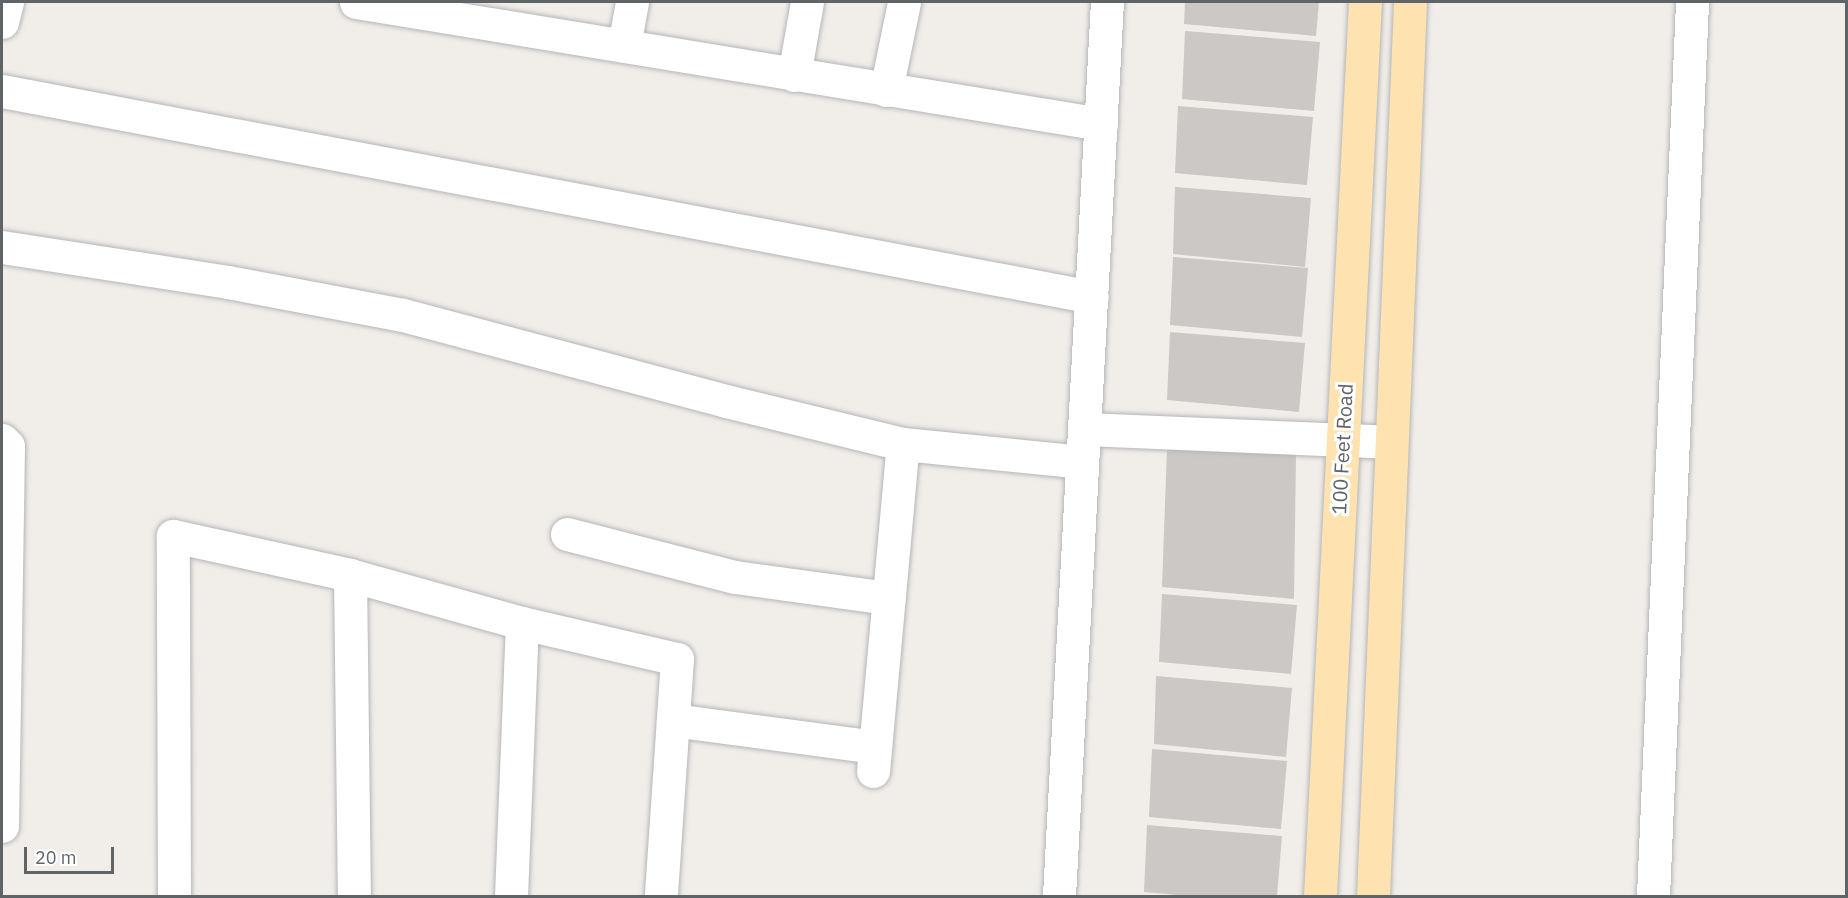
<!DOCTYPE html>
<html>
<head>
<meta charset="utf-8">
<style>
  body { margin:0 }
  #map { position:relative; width:1848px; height:898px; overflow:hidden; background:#f1ede8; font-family:"IBM Plex Sans",sans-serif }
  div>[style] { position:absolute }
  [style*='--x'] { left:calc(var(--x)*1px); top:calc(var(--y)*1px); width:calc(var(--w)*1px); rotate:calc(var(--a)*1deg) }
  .building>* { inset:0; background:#ccc8c5 }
  .roads { filter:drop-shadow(0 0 2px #b3b6ba) drop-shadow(0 0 2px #b3b6ba) }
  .minor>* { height:33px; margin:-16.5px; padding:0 16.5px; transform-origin:16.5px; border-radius:16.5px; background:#fff }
  .major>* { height:33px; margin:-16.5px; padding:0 16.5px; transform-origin:16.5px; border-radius:16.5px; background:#fee2af }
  span { translate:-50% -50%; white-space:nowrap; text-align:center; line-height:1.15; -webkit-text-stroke:6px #fff; paint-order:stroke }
  .street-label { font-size:20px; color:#5f6468 }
  .frame { position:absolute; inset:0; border:3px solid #5f6468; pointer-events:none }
  .scale { position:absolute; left:24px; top:847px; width:90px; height:27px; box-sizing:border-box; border:3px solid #5f6468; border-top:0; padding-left:8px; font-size:18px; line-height:21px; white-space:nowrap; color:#5f6468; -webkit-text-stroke:4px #fff; paint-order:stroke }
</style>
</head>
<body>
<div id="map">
  <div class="building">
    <div style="clip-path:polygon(1185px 2px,1319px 2px,1316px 36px,1184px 24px)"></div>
    <div style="clip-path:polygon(1185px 31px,1320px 42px,1314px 111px,1182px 99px)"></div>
    <div style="clip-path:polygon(1178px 106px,1313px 117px,1307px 185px,1175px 173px)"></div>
    <div style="clip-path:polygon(1175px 187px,1311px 198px,1305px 267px,1173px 254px)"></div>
    <div style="clip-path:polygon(1173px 257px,1308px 268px,1302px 337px,1170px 325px)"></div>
    <div style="clip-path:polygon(1170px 332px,1305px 343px,1299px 412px,1167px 400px)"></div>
    <div style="clip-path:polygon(1167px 448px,1296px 454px,1294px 599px,1162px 587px)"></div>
    <div style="clip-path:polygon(1162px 594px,1297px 605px,1291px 674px,1159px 662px)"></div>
    <div style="clip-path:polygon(1156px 676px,1292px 688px,1286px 757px,1154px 744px)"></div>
    <div style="clip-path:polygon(1152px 749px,1287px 761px,1281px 829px,1149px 817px)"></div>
    <div style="clip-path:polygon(1147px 825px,1282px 836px,1277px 896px,1189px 896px,1144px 892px)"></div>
  </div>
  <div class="roads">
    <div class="minor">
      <div style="--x:356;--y:2;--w:755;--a:9.3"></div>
      <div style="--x:2;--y:22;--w:21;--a:-76"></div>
      <div style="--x:624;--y:46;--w:45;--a:-79.7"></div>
      <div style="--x:794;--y:75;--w:74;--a:-79.9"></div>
      <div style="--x:886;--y:90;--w:90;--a:-78.4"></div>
      <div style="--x:2;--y:91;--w:1109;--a:10.7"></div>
      <div style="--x:2;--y:247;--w:229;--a:8.8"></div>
      <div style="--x:228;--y:282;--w:178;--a:10.7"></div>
      <div style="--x:403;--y:315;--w:334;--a:14.9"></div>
      <div style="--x:726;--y:401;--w:182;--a:13.7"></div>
      <div style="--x:903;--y:444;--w:180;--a:5.7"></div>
      <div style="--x:1084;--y:429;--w:306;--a:2.4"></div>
      <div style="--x:2;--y:440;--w:8;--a:45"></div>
      <div style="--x:8;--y:446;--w:380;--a:90.9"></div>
      <div style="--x:567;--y:534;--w:173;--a:14.4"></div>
      <div style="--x:735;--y:577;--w:155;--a:7.8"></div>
      <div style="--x:350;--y:575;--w:321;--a:89.3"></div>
      <div style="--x:673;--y:720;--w:204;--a:7.6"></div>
      <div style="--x:873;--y:771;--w:328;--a:-84.8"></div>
      <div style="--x:174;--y:896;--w:360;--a:-90.2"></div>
      <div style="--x:173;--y:536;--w:181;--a:12.4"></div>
      <div style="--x:350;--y:575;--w:179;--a:15.6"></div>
      <div style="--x:522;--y:623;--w:159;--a:13.1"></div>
      <div style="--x:677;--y:659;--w:238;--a:93.9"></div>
      <div style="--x:511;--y:896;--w:273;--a:-87.7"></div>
      <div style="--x:1059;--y:896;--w:895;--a:-86.93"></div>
      <div style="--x:1653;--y:896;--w:895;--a:-87.5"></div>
    </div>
    <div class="major">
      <div style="--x:1320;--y:896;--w:895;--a:-87.12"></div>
      <div style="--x:1373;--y:896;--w:895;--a:-87.63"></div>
    </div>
  </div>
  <div class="street-label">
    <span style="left:1342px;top:449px;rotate:-87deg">100 Feet Road</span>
  </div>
  <div class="frame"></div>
  <div class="scale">20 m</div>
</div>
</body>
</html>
